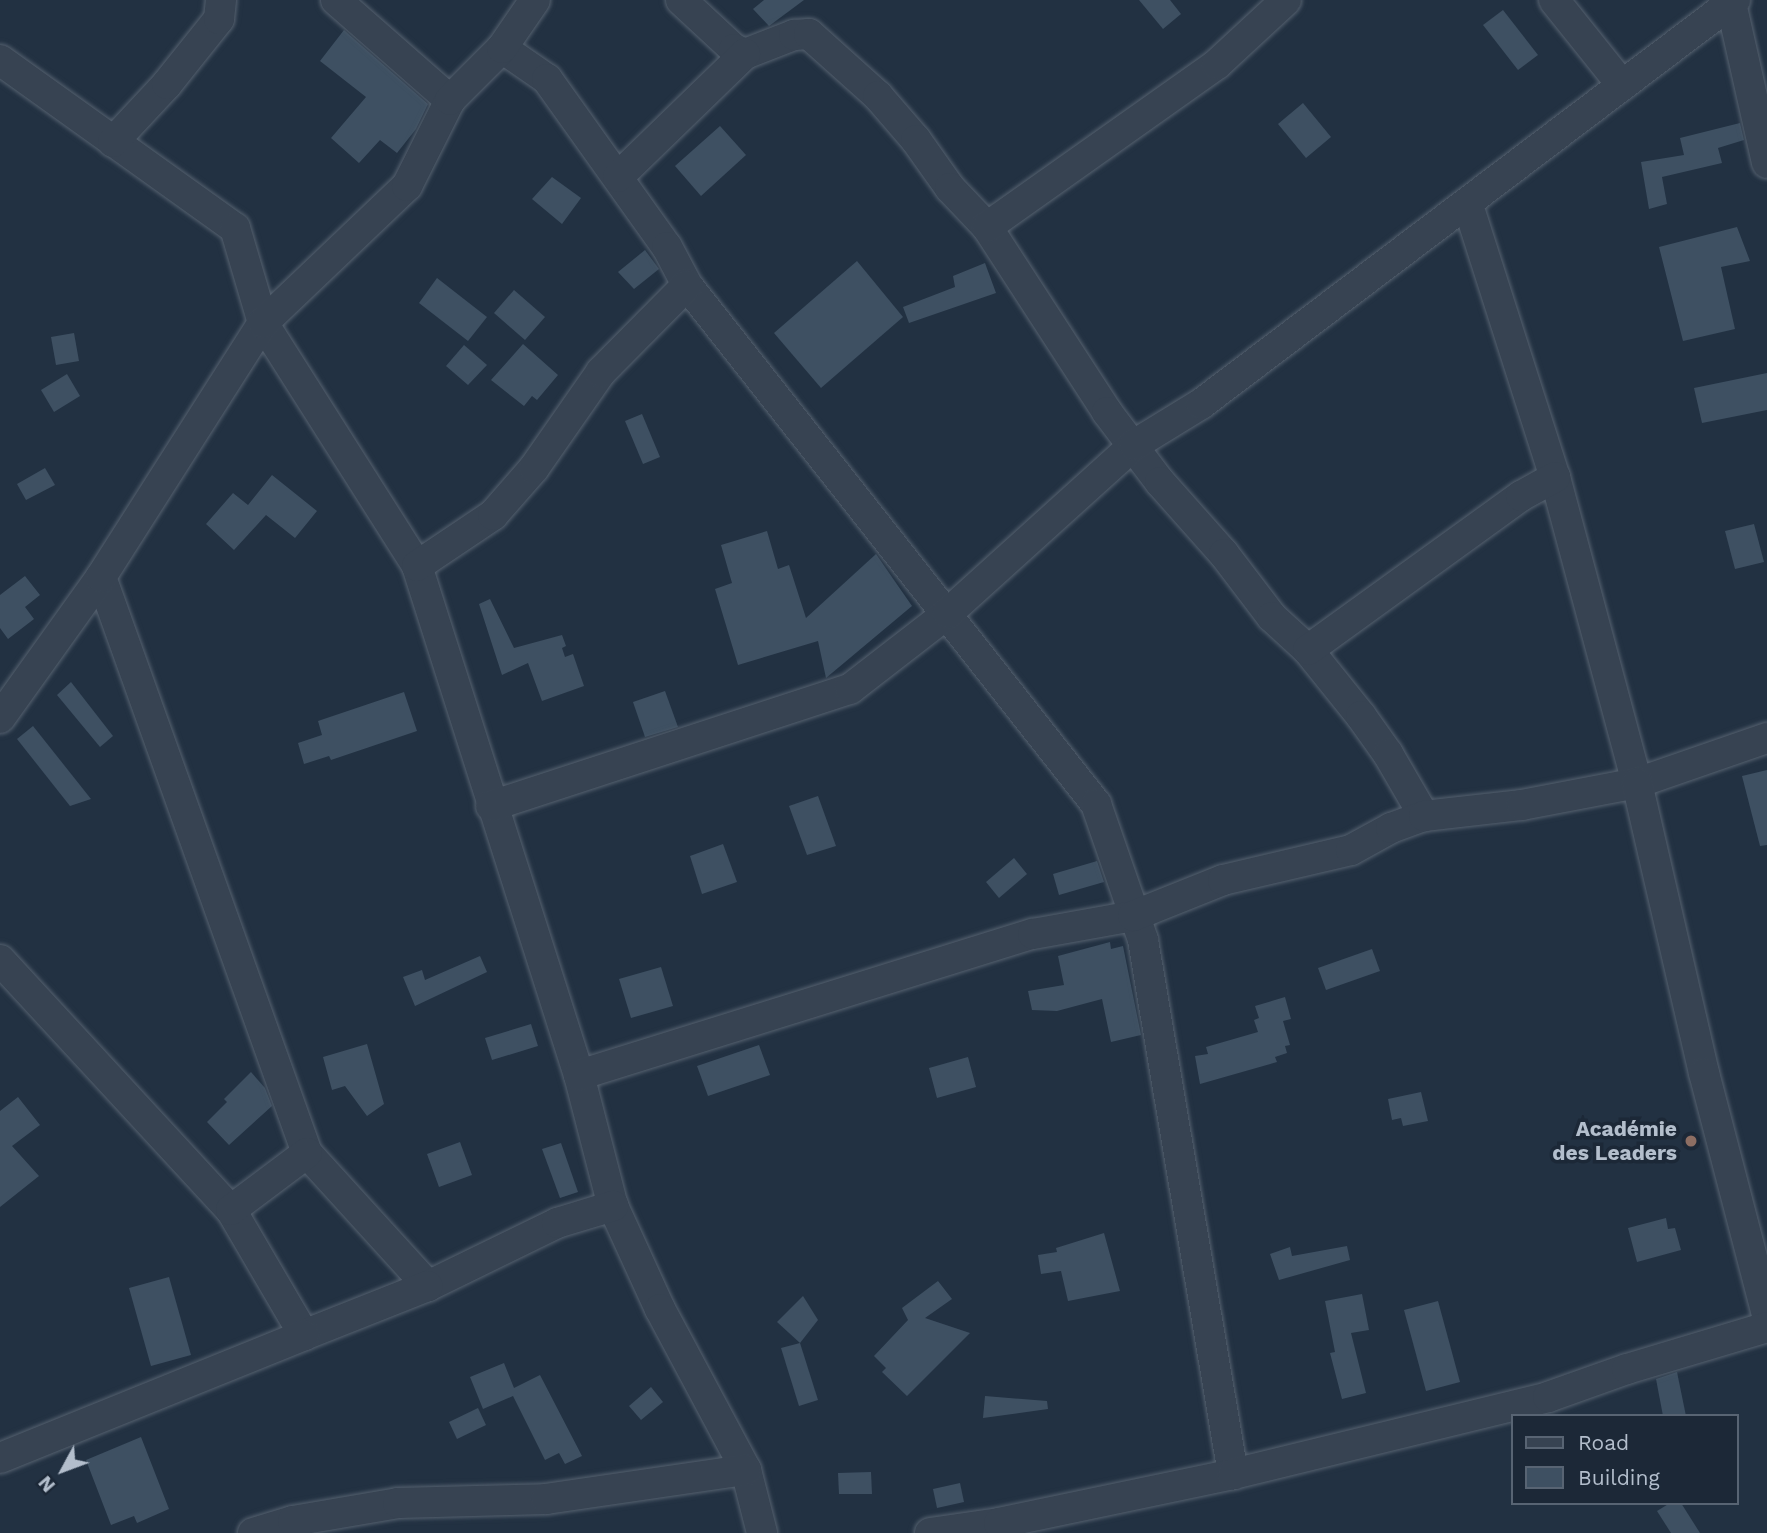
<!DOCTYPE html>
<html>
<head>
<meta charset="utf-8">
<style>
  body { margin:0 }
  #map { position:relative; width:1767px; height:1533px; overflow:hidden; background:#223142; font-family:"Work Sans",sans-serif }
  div>[style] { position:absolute }
  [style*='--x'] { left:calc(var(--x)*1px); top:calc(var(--y)*1px); width:calc(var(--w)*1px); rotate:calc(var(--a)*1deg) }
  .building>* { inset:0; background:#3e5062 }
  .roads { filter:drop-shadow(0 0 2px #55616f) drop-shadow(0 0 2px #55616f) }
  .minor>* { height:30px; margin:-15px; padding:0 15px; transform-origin:15px; border-radius:15px; background:#374352 }
  .dots>* { width:19px; height:19px; translate:-50% -50%; box-sizing:border-box; border:4px solid #1c2837; border-radius:50% }
  span { translate:-50% -50%; white-space:nowrap; text-align:center; line-height:1.15; -webkit-text-stroke:7px #1c2837; paint-order:stroke }
  .poi-label { font-size:21px; color:#b3becc; font-weight:700 }
  .right { translate:-100% -50%; text-align:right }
  .legend { position:absolute; left:1511px; top:1414px; width:228px; height:91px; box-sizing:border-box; background:#1c2837; border:2px solid #586473; margin:0; padding:9px 12px; list-style:none; font-size:21px; color:#b3becc }
  .legend li { display:flex; align-items:center; gap:14px; height:35px }
  .legend b { width:35px; border:2px solid #586473 }
  .north { position:absolute; left:28px; top:1435px; width:70px; height:70px; -webkit-text-stroke:5px #1c2837; paint-order:stroke; rotate:229deg; font-size:19px; font-weight:700; line-height:28px; text-align:center; color:#b3becc }
  .north::after { content:''; display:block; margin:auto; width:24px; height:32px; background:#b3becc; clip-path:polygon(50% 0,100% 100%,50% 72%,0 100%) }
</style>
</head>
<body>
<div id="map">
  <div class="building">
    <div style="clip-path:polygon(764px 0,804px 0,769px 26px,753px 9px)"></div>
    <div style="clip-path:polygon(1139px 0,1170px 0,1181px 14px,1163px 29px)"></div>
    <div style="clip-path:polygon(1503px 10px,1538px 55px,1518px 70px,1483px 25px)"></div>
    <div style="clip-path:polygon(344px 30px,428px 104px,416px 129px,397px 153px,380px 140px,359px 163px,331px 138px,366px 97px,320px 61px)"></div>
    <div style="clip-path:polygon(1303px 103px,1331px 137px,1306px 158px,1278px 124px)"></div>
    <div style="clip-path:polygon(1740px 123px,1744px 140px,1718px 148px,1722px 163px,1662px 177px,1667px 204px,1649px 209px,1641px 162px,1684px 155px,1680px 138px)"></div>
    <div style="clip-path:polygon(720px 126px,746px 155px,701px 196px,675px 166px)"></div>
    <div style="clip-path:polygon(552px 177px,581px 198px,562px 224px,532px 199px)"></div>
    <div style="clip-path:polygon(1737px 227px,1750px 261px,1721px 267px,1735px 329px,1683px 341px,1659px 247px)"></div>
    <div style="clip-path:polygon(645px 250px,659px 269px,634px 289px,618px 272px)"></div>
    <div style="clip-path:polygon(857px 261px,903px 317px,821px 388px,774px 333px)"></div>
    <div style="clip-path:polygon(985px 263px,996px 293px,909px 323px,903px 307px,955px 287px,953px 276px)"></div>
    <div style="clip-path:polygon(437px 278px,487px 317px,468px 341px,419px 303px)"></div>
    <div style="clip-path:polygon(514px 290px,545px 317px,525px 340px,494px 313px)"></div>
    <div style="clip-path:polygon(74px 333px,79px 361px,56px 365px,51px 337px)"></div>
    <div style="clip-path:polygon(523px 344px,558px 375px,537px 400px,532px 396px,524px 406px,491px 380px)"></div>
    <div style="clip-path:polygon(464px 345px,487px 365px,468px 385px,446px 366px)"></div>
    <div style="clip-path:polygon(1767px 373px,1767px 410px,1702px 423px,1694px 388px)"></div>
    <div style="clip-path:polygon(67px 374px,80px 396px,54px 412px,41px 390px)"></div>
    <div style="clip-path:polygon(642px 414px,660px 457px,643px 464px,625px 421px)"></div>
    <div style="clip-path:polygon(45px 468px,55px 485px,26px 500px,17px 484px)"></div>
    <div style="clip-path:polygon(272px 475px,317px 511px,295px 538px,266px 515px,234px 550px,206px 524px,233px 493px,248px 505px)"></div>
    <div style="clip-path:polygon(1754px 524px,1764px 562px,1735px 569px,1725px 531px)"></div>
    <div style="clip-path:polygon(767px 531px,778px 569px,789px 565px,806px 618px,876px 554px,912px 606px,826px 678px,818px 641px,738px 665px,715px 589px,732px 583px,721px 545px)"></div>
    <div style="clip-path:polygon(25px 576px,40px 595px,25px 607px,34px 619px,8px 639px,0 628px,0 595px)"></div>
    <div style="clip-path:polygon(490px 599px,514px 648px,562px 635px,566px 646px,562px 648px,565px 657px,573px 654px,584px 686px,542px 701px,528px 663px,502px 675px,479px 604px)"></div>
    <div style="clip-path:polygon(71px 682px,113px 736px,100px 747px,57px 695px)"></div>
    <div style="clip-path:polygon(665px 691px,678px 727px,645px 737px,633px 702px)"></div>
    <div style="clip-path:polygon(404px 692px,417px 731px,331px 760px,329px 756px,304px 764px,298px 743px,322px 735px,318px 721px)"></div>
    <div style="clip-path:polygon(33px 726px,91px 799px,70px 806px,17px 739px)"></div>
    <div style="clip-path:polygon(1767px 770px,1767px 845px,1760px 846px,1742px 776px)"></div>
    <div style="clip-path:polygon(818px 796px,836px 846px,807px 855px,789px 806px)"></div>
    <div style="clip-path:polygon(723px 844px,737px 882px,702px 894px,690px 856px)"></div>
    <div style="clip-path:polygon(1014px 858px,1027px 874px,999px 898px,986px 882px)"></div>
    <div style="clip-path:polygon(1097px 861px,1104px 882px,1059px 895px,1053px 874px)"></div>
    <div style="clip-path:polygon(1110px 942px,1111px 949px,1123px 946px,1141px 1035px,1111px 1042px,1102px 999px,1057px 1011px,1032px 1010px,1028px 991px,1064px 985px,1058px 956px)"></div>
    <div style="clip-path:polygon(1372px 949px,1380px 971px,1326px 990px,1318px 968px)"></div>
    <div style="clip-path:polygon(480px 956px,487px 972px,415px 1006px,403px 977px,422px 970px,425px 980px)"></div>
    <div style="clip-path:polygon(661px 967px,673px 1006px,631px 1018px,619px 979px)"></div>
    <div style="clip-path:polygon(1285px 997px,1291px 1019px,1283px 1021px,1290px 1045px,1285px 1046px,1287px 1053px,1275px 1057px,1277px 1062px,1200px 1084px,1195px 1056px,1208px 1054px,1206px 1047px,1258px 1032px,1254px 1020px,1259px 1018px,1255px 1006px)"></div>
    <div style="clip-path:polygon(531px 1024px,538px 1046px,492px 1060px,485px 1038px)"></div>
    <div style="clip-path:polygon(367px 1044px,384px 1104px,367px 1116px,345px 1086px,332px 1090px,323px 1057px)"></div>
    <div style="clip-path:polygon(759px 1045px,770px 1075px,708px 1096px,697px 1066px)"></div>
    <div style="clip-path:polygon(968px 1057px,976px 1087px,937px 1098px,929px 1068px)"></div>
    <div style="clip-path:polygon(251px 1072px,265px 1088px,272px 1106px,229px 1145px,207px 1122px,227px 1102px,224px 1099px)"></div>
    <div style="clip-path:polygon(1421px 1092px,1428px 1121px,1403px 1126px,1401px 1118px,1392px 1120px,1388px 1099px)"></div>
    <div style="clip-path:polygon(18px 1097px,40px 1125px,12px 1146px,39px 1176px,0 1207px,0 1111px)"></div>
    <div style="clip-path:polygon(460px 1142px,472px 1175px,439px 1187px,427px 1154px)"></div>
    <div style="clip-path:polygon(561px 1143px,578px 1192px,560px 1198px,542px 1149px)"></div>
    <div style="clip-path:polygon(1666px 1218px,1668px 1229px,1675px 1228px,1681px 1250px,1637px 1262px,1628px 1228px)"></div>
    <div style="clip-path:polygon(1104px 1233px,1120px 1291px,1068px 1301px,1061px 1271px,1041px 1274px,1038px 1255px,1057px 1252px,1056px 1248px)"></div>
    <div style="clip-path:polygon(1347px 1246px,1350px 1260px,1279px 1280px,1270px 1254px,1290px 1247px,1292px 1256px)"></div>
    <div style="clip-path:polygon(169px 1277px,191px 1355px,151px 1366px,129px 1288px)"></div>
    <div style="clip-path:polygon(938px 1281px,952px 1299px,925px 1318px,970px 1333px,907px 1396px,882px 1372px,886px 1368px,874px 1356px,908px 1320px,902px 1308px)"></div>
    <div style="clip-path:polygon(1362px 1294px,1369px 1330px,1351px 1333px,1366px 1393px,1342px 1399px,1330px 1353px,1335px 1352px,1325px 1301px)"></div>
    <div style="clip-path:polygon(803px 1296px,818px 1320px,800px 1343px,777px 1322px)"></div>
    <div style="clip-path:polygon(1438px 1301px,1460px 1382px,1426px 1391px,1404px 1310px)"></div>
    <div style="clip-path:polygon(800px 1343px,818px 1400px,799px 1406px,781px 1348px)"></div>
    <div style="clip-path:polygon(504px 1363px,514px 1388px,540px 1375px,582px 1456px,565px 1464px,559px 1453px,545px 1460px,513px 1396px,483px 1409px,470px 1377px)"></div>
    <div style="clip-path:polygon(1677px 1372px,1686px 1416px,1663px 1416px,1656px 1379px)"></div>
    <div style="clip-path:polygon(651px 1387px,663px 1402px,641px 1420px,629px 1406px)"></div>
    <div style="clip-path:polygon(985px 1396px,1047px 1401px,1048px 1409px,983px 1418px)"></div>
    <div style="clip-path:polygon(478px 1408px,486px 1425px,457px 1439px,449px 1422px)"></div>
    <div style="clip-path:polygon(141px 1437px,169px 1509px,137px 1523px,134px 1516px,111px 1525px,86px 1460px)"></div>
    <div style="clip-path:polygon(871px 1472px,872px 1494px,839px 1494px,838px 1473px)"></div>
    <div style="clip-path:polygon(960px 1483px,964px 1502px,937px 1508px,933px 1489px)"></div>
    <div style="clip-path:polygon(1670px 1503px,1681px 1503px,1700px 1533px,1671px 1533px,1657px 1511px)"></div>
  </div>
  <div class="roads">
    <div class="minor">
      <div style="--x:336;--y:0;--w:152;--a:41.3"></div>
      <div style="--x:681;--y:0;--w:72;--a:42.8"></div>
      <div style="--x:734;--y:49;--w:12;--a:24"></div>
      <div style="--x:745;--y:54;--w:53;--a:-21.2"></div>
      <div style="--x:794;--y:35;--w:15;--a:-4"></div>
      <div style="--x:809;--y:34;--w:93;--a:41.9"></div>
      <div style="--x:878;--y:96;--w:58;--a:49.2"></div>
      <div style="--x:916;--y:140;--w:59;--a:54.7"></div>
      <div style="--x:950;--y:188;--w:54;--a:46.5"></div>
      <div style="--x:987;--y:227;--w:221;--a:57"></div>
      <div style="--x:1107;--y:412;--w:88;--a:52.9"></div>
      <div style="--x:1160;--y:482;--w:96;--a:48.4"></div>
      <div style="--x:1224;--y:554;--w:79;--a:52.7"></div>
      <div style="--x:1272;--y:617;--w:49;--a:42.5"></div>
      <div style="--x:1308;--y:650;--w:85;--a:51.2"></div>
      <div style="--x:1361;--y:716;--w:47;--a:54.6"></div>
      <div style="--x:1388;--y:754;--w:72;--a:59.9"></div>
      <div style="--x:1554;--y:0;--w:109;--a:51.3"></div>
      <div style="--x:1731;--y:3;--w:164;--a:77.3"></div>
      <div style="--x:502;--y:48;--w:55;--a:34.6"></div>
      <div style="--x:547;--y:79;--w:206;--a:54.5"></div>
      <div style="--x:667;--y:247;--w:43;--a:62.2"></div>
      <div style="--x:687;--y:285;--w:661;--a:51.76"></div>
      <div style="--x:1096;--y:804;--w:144;--a:70.9"></div>
      <div style="--x:1143;--y:940;--w:542;--a:80.43"></div>
      <div style="--x:0;--y:60;--w:289;--a:35.6"></div>
      <div style="--x:235;--y:228;--w:99;--a:73.6"></div>
      <div style="--x:263;--y:323;--w:288;--a:57.6"></div>
      <div style="--x:417;--y:566;--w:534;--a:72.35"></div>
      <div style="--x:579;--y:1075;--w:135;--a:75.5"></div>
      <div style="--x:613;--y:1206;--w:113;--a:65.5"></div>
      <div style="--x:660;--y:1309;--w:183;--a:61.9"></div>
      <div style="--x:746;--y:1470;--w:65;--a:75.7"></div>
      <div style="--x:113;--y:142;--w:79;--a:-47"></div>
      <div style="--x:167;--y:84;--w:83;--a:-51.3"></div>
      <div style="--x:219;--y:19;--w:19;--a:-84"></div>
      <div style="--x:618;--y:177;--w:177;--a:-44.1"></div>
      <div style="--x:1468;--y:205;--w:286;--a:72.3"></div>
      <div style="--x:1555;--y:477;--w:317;--a:75"></div>
      <div style="--x:1637;--y:783;--w:138;--a:-19.1"></div>
      <div style="--x:987;--y:227;--w:282;--a:-35.3"></div>
      <div style="--x:1217;--y:64;--w:94;--a:-42.8"></div>
      <div style="--x:417;--y:566;--w:92;--a:-33.9"></div>
      <div style="--x:493;--y:515;--w:62;--a:-48.9"></div>
      <div style="--x:534;--y:468;--w:117;--a:-55.1"></div>
      <div style="--x:601;--y:372;--w:122;--a:-45.3"></div>
      <div style="--x:101;--y:577;--w:612;--a:70.32"></div>
      <div style="--x:307;--y:1153;--w:180;--a:47.7"></div>
      <div style="--x:428;--y:1286;--w:144;--a:-26"></div>
      <div style="--x:557;--y:1223;--w:59;--a:-16.9"></div>
      <div style="--x:1308;--y:650;--w:263;--a:-35.9"></div>
      <div style="--x:1521;--y:496;--w:39;--a:-29"></div>
      <div style="--x:0;--y:718;--w:173;--a:-54.4"></div>
      <div style="--x:101;--y:577;--w:301;--a:-57.5"></div>
      <div style="--x:263;--y:323;--w:199;--a:-43.6"></div>
      <div style="--x:407;--y:186;--w:96;--a:-63.4"></div>
      <div style="--x:450;--y:100;--w:74;--a:-45"></div>
      <div style="--x:502;--y:48;--w:58;--a:-55.5"></div>
      <div style="--x:491;--y:806;--w:378;--a:-18.1"></div>
      <div style="--x:850;--y:689;--w:124;--a:-37.8"></div>
      <div style="--x:948;--y:613;--w:251;--a:-42.1"></div>
      <div style="--x:1134;--y:445;--w:79;--a:-31.5"></div>
      <div style="--x:1201;--y:404;--w:670;--a:-37.11"></div>
      <div style="--x:0;--y:960;--w:340;--a:47.3"></div>
      <div style="--x:231;--y:1210;--w:145;--a:59.7"></div>
      <div style="--x:304;--y:1335;--w:133;--a:-21.6"></div>
      <div style="--x:579;--y:1075;--w:475;--a:-17.3"></div>
      <div style="--x:1033;--y:934;--w:102;--a:-10.2"></div>
      <div style="--x:1133;--y:916;--w:97;--a:-21.8"></div>
      <div style="--x:1223;--y:880;--w:131;--a:-13.2"></div>
      <div style="--x:1351;--y:850;--w:46;--a:-28.8"></div>
      <div style="--x:1391;--y:828;--w:35;--a:-20"></div>
      <div style="--x:1424;--y:816;--w:99;--a:-6.4"></div>
      <div style="--x:1522;--y:805;--w:117;--a:-10.8"></div>
      <div style="--x:1637;--y:783;--w:298;--a:77"></div>
      <div style="--x:1704;--y:1073;--w:249;--a:75.4"></div>
      <div style="--x:231;--y:1210;--w:95;--a:-36.9"></div>
      <div style="--x:0;--y:1458;--w:328;--a:-22"></div>
      <div style="--x:253;--y:1533;--w:42;--a:-16.7"></div>
      <div style="--x:293;--y:1521;--w:107;--a:-9.7"></div>
      <div style="--x:398;--y:1503;--w:148;--a:-1.5"></div>
      <div style="--x:546;--y:1499;--w:202;--a:-8.3"></div>
      <div style="--x:930;--y:1533;--w:70;--a:-8.2"></div>
      <div style="--x:1002;--y:1533;--w:10;--a:-107"></div>
      <div style="--x:999;--y:1523;--w:239;--a:-11.8"></div>
      <div style="--x:1233;--y:1474;--w:324;--a:-13.7"></div>
      <div style="--x:1548;--y:1397;--w:84;--a:-19.5"></div>
      <div style="--x:1627;--y:1369;--w:146;--a:-16.7"></div>
    </div>
  </div>
  <div class="dots">
    <div style="left:1691px;top:1141px;background:#8d6e63"></div>
  </div>
  <div class="poi-label">
    <span class="right" style="left:1677px;top:1141px">Académie<br>des Leaders</span>
  </div>
  <ul class="legend">
  <li><b style="height:9px;background:#374352"></b>Road</li>
  <li><b style="height:19px;background:#3e5062"></b>Building</li>
  </ul>
  <div class="north">N</div>
</div>
</body>
</html>
